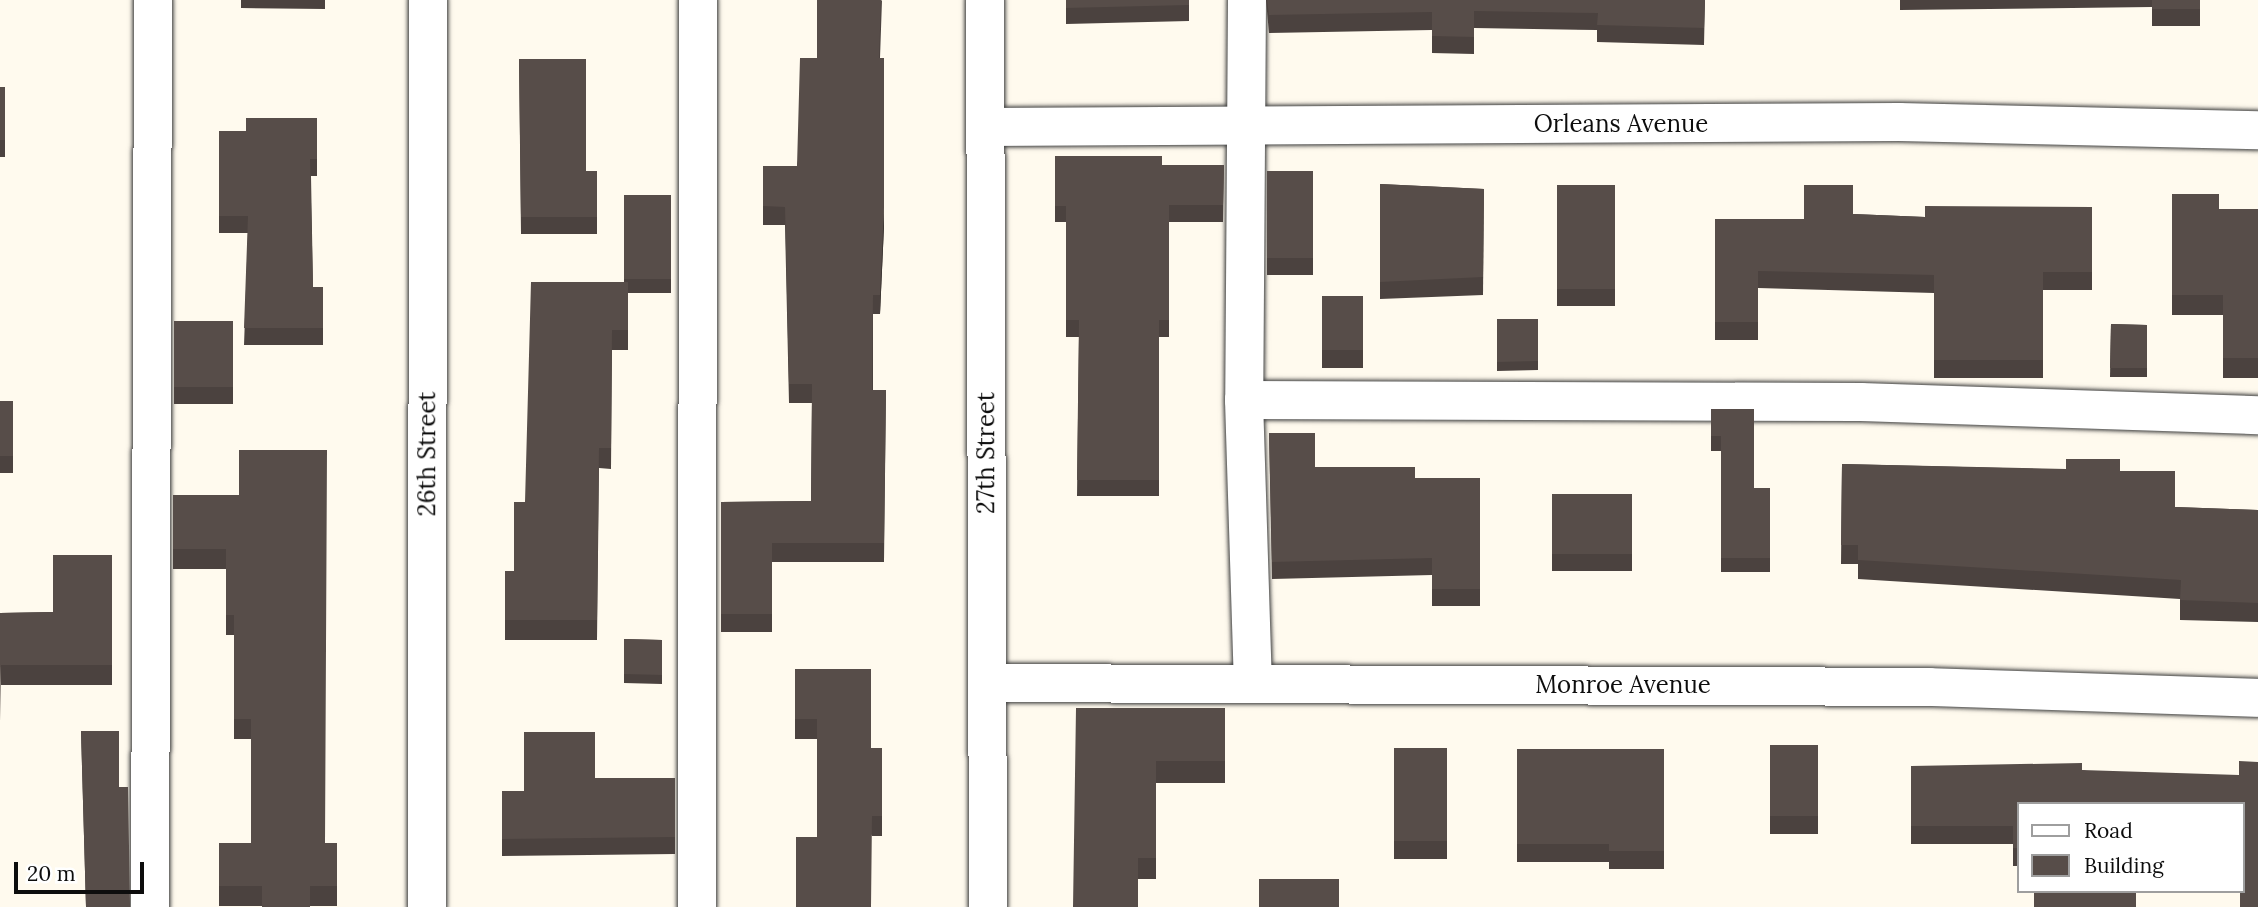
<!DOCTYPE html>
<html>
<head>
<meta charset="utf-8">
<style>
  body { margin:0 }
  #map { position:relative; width:2258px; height:907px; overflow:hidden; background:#fffaee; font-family:Lora,serif }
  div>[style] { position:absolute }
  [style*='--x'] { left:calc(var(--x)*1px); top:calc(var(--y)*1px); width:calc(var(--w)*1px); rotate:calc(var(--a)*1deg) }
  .roads { filter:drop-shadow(0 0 2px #404040) drop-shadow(0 0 2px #404040) }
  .minor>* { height:38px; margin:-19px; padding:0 19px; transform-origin:19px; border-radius:19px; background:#fff }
  .wall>* { inset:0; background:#4b423f }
  .shaded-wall>* { inset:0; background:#3d3633 }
  .building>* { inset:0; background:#574d49 }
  span { translate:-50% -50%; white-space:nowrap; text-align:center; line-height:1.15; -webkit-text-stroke:7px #fff; paint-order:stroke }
  .street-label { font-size:24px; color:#0d0d0d }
  .legend { position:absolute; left:2017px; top:802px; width:228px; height:91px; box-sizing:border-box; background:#fff; border:2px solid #9e9e9e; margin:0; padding:9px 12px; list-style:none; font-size:21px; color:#0d0d0d }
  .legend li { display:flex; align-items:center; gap:14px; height:35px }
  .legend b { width:35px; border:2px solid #9e9e9e }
  .scale { position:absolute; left:14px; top:862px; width:130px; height:32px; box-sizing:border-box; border:4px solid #0d0d0d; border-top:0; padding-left:9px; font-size:21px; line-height:24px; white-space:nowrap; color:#0d0d0d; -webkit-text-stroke:5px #fff; paint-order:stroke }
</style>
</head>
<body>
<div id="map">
  <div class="roads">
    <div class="minor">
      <div style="--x:985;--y:0;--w:907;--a:89.81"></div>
      <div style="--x:1247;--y:0;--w:400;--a:90.4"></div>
      <div style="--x:1244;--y:400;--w:283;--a:88.2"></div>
      <div style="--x:985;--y:127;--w:914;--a:-0.31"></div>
      <div style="--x:1899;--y:122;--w:359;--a:1.3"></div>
      <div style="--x:1244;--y:400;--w:617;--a:0.19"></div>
      <div style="--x:1861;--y:402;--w:397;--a:1.9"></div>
      <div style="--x:988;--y:683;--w:941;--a:0.24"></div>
      <div style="--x:1929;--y:687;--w:329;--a:1.9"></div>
      <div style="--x:150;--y:907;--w:907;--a:-89.81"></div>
      <div style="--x:427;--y:907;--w:907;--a:-89.94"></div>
      <div style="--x:697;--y:907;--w:907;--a:-89.94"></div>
    </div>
  </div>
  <div class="wall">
    <div style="clip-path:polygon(241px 0,325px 0,325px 9px,241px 8px)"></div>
    <div style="clip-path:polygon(882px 0,880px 58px,884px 226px,880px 314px,873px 314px,873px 390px,886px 390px,884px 562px,772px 562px,772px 632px,721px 632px,721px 502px,811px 501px,812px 403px,789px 403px,785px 225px,763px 225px,763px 166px,797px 166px,817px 58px)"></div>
    <div style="clip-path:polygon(1066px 0,1189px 0,1189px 21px,1066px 24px)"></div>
    <div style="clip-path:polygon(1266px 0,1705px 0,1704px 45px,1597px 42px,1597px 30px,1474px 28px,1474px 54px,1432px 53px,1432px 30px,1269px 33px)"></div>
    <div style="clip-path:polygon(1900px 0,2200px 0,2200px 26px,2152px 26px,2152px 7px,1900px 10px)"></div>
    <div style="clip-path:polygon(519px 59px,586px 171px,597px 171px,597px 234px,521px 234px)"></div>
    <div style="clip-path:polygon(0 87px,5px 87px,5px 157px,0 157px)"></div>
    <div style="clip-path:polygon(317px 118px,317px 176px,311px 176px,313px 287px,323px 287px,323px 345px,244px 345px,248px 233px,219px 233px,219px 131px,246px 131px)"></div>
    <div style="clip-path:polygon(1055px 156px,1162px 165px,1224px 165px,1223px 222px,1169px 222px,1169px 337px,1159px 337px,1159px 496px,1077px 496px,1079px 337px,1066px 337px,1066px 222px,1055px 222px)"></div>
    <div style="clip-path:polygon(1267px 171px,1313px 171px,1313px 275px,1267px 275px)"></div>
    <div style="clip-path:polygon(1380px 184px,1484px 189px,1483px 295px,1380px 299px)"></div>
    <div style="clip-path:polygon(1557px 185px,1615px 185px,1615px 306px,1557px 306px)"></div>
    <div style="clip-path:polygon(2172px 194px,2219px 209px,2258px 209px,2258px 378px,2223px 378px,2223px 315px,2172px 315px)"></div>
    <div style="clip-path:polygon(624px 195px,671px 195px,671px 293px,628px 293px,628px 350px,612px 350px,611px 469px,599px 468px,597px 640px,505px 640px,505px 571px,514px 571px,525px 502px,624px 282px)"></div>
    <div style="clip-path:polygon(2092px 207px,2092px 290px,2043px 290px,2043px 378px,1934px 378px,1934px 293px,1758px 288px,1758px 340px,1715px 340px,1715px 219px,1804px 219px,1853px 214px,1925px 217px)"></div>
    <div style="clip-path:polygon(1322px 296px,1363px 296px,1363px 368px,1322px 368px)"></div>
    <div style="clip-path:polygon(1497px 319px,1538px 319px,1538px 370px,1497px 371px)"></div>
    <div style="clip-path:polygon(174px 321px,233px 321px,233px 404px,174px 404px)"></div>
    <div style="clip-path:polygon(2111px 324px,2147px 325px,2147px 377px,2110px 377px)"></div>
    <div style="clip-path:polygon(0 401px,13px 401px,13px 473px,0 473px)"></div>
    <div style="clip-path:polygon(1711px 409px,1754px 488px,1770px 488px,1770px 572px,1721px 572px,1721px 451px,1711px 451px)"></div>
    <div style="clip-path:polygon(1269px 433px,1315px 467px,1415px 478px,1480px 478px,1480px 606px,1432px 606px,1432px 575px,1272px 579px)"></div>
    <div style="clip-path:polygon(1842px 464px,2120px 471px,2175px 507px,2258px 510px,2258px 622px,2180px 620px,2180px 599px,1858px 579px,1858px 564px,1841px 564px)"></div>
    <div style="clip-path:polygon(1552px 494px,1632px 494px,1632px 571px,1552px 571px)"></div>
    <div style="clip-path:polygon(173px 495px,239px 495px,325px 843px,337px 843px,337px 906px,219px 906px,219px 843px,251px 843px,251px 739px,234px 739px,234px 635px,226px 635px,226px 569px,173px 569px)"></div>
    <div style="clip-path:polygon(112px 555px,112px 685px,1px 685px,0 613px,53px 612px)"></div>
    <div style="clip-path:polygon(624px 639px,662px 640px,662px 684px,624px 683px)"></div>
    <div style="clip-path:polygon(795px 669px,871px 748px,882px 748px,882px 836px,872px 836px,817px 739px,795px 739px)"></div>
    <div style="clip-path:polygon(1076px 708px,1225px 708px,1225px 783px,1156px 783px,1156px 879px,1138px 879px)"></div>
    <div style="clip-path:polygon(81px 731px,119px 787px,130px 907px,86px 907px)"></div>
    <div style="clip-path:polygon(1770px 745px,1818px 745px,1818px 834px,1770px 834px)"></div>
    <div style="clip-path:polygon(1394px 748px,1447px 748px,1447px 859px,1394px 859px)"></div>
    <div style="clip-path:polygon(1517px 749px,1664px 749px,1664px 869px,1609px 869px,1609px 862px,1517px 862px)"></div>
    <div style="clip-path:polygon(1911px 766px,2082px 770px,2242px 804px,2018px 804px,2018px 866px,2013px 866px,2013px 844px,1911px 844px)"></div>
    <div style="clip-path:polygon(595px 778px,675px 778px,675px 854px,502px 856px,502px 791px,524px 791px)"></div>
  </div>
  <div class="shaded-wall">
    <div style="clip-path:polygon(884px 207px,884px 226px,880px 314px,880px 295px)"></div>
  </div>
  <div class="building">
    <div style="clip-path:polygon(817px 0,881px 0,879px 58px,884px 58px,884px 207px,880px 295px,873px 295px,872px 390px,886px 390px,884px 543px,772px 543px,772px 614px,721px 614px,721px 502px,811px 501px,812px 384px,789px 384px,785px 207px,763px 206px,763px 166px,797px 166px,800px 58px,817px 58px)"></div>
    <div style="clip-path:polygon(1066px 0,1189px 0,1189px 5px,1066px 8px)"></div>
    <div style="clip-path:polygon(1267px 0,1705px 0,1704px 28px,1597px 25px,1598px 13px,1474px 11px,1474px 37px,1432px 36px,1432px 12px,1269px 15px)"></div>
    <div style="clip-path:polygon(2152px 0,2200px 0,2200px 9px,2152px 9px)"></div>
    <div style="clip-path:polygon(519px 59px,586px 59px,586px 171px,597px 171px,597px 217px,521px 217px)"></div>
    <div style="clip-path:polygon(0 87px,5px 87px,5px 140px,0 140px)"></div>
    <div style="clip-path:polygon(246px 118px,317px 118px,317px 159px,310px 159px,313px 287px,323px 287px,323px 328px,244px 328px,248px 216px,219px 216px,219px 131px,246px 131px)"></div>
    <div style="clip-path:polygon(1055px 156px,1162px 156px,1162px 165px,1224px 165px,1223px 205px,1169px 205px,1169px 320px,1159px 320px,1159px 480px,1077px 480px,1079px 320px,1066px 320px,1066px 206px,1055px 206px)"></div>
    <div style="clip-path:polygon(1267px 171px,1313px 171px,1313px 258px,1267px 258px)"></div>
    <div style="clip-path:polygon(1380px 184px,1484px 189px,1483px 277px,1380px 282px)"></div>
    <div style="clip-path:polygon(1557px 185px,1615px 185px,1615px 289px,1557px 289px)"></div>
    <div style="clip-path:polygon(1804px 185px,1853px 185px,1853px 214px,1925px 217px,1925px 206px,2092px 207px,2092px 272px,2043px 272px,2043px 360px,1934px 360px,1934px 275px,1758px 271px,1758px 322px,1715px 322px,1715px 219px,1804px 219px)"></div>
    <div style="clip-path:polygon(2172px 194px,2219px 194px,2219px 209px,2258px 209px,2258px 358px,2223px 358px,2223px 295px,2172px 295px)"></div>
    <div style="clip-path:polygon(624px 195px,671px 195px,671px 279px,624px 279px)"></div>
    <div style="clip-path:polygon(531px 282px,628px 282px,628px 330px,612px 330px,611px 448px,599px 448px,597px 620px,505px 620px,505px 571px,514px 571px,514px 502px,525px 502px)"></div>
    <div style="clip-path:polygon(1322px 296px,1363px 296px,1363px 350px,1322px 350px)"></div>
    <div style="clip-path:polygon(1497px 319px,1538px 319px,1538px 361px,1497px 362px)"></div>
    <div style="clip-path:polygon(174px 321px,233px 321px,233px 387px,174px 387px)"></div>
    <div style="clip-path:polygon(2111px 324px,2147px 325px,2147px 368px,2110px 368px)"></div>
    <div style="clip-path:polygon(0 401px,13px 401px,13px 456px,0 456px)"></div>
    <div style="clip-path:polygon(1711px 409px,1754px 409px,1754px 488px,1770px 488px,1770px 558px,1721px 558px,1721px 436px,1711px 436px)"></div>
    <div style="clip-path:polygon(1269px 433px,1315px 433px,1315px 467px,1415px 467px,1415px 478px,1480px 478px,1480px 589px,1432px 589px,1432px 558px,1272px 562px)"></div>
    <div style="clip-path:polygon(239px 450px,327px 450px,325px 843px,337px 843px,337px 886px,310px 886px,310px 907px,262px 907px,262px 886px,219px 886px,219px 843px,251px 843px,251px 719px,234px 719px,234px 615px,226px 615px,226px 549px,173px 549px,173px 495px,239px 495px)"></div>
    <div style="clip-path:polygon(2066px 459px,2120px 459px,2120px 471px,2175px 471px,2175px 507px,2258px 510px,2258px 603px,2180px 600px,2181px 580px,1858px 560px,1858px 545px,1841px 545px,1842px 464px,2066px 469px)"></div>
    <div style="clip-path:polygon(1552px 494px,1632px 494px,1632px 554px,1552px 554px)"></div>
    <div style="clip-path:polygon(53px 555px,112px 555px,112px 665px,1px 665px,0 722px,0 613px,53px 612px)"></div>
    <div style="clip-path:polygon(624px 639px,662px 640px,662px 675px,624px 674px)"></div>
    <div style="clip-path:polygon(795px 669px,871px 669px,871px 748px,882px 748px,882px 816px,872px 816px,871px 907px,796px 907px,796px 837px,817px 837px,817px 719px,795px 719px)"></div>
    <div style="clip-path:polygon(1076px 708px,1225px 708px,1225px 761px,1156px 761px,1156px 858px,1138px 858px,1138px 907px,1073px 907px)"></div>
    <div style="clip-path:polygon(81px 731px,119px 731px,119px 787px,128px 787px,130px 907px,86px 907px)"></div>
    <div style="clip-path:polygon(524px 732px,595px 732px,595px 778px,675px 778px,675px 837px,502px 839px,502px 791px,524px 791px)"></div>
    <div style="clip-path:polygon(1770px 745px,1818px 745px,1818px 816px,1770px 816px)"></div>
    <div style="clip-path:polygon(1394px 748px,1447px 748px,1447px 841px,1394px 841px)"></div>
    <div style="clip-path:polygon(1517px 749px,1664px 749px,1664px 851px,1609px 851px,1609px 844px,1517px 844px)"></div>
    <div style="clip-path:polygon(2239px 761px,2258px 762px,2258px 907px,2240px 907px,2240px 891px,2242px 891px,2242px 804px,2018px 804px,2018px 848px,2013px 848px,2013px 826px,1911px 826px,1911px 766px,2082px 763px,2082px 770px,2239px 775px)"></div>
    <div style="clip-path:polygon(1259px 879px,1339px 879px,1339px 907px,1259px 907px)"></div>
    <div style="clip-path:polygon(2034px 891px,2136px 891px,2136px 907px,2034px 907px)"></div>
  </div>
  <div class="street-label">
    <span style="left:1621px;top:124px">Orleans Avenue</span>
    <span style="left:986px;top:453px;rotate:-90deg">27th Street</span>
    <span style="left:427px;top:454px;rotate:-90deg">26th Street</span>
    <span style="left:1623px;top:685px">Monroe Avenue</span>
  </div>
  <ul class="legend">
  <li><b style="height:9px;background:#fff"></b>Road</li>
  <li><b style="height:19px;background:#574d49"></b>Building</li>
  </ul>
  <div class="scale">20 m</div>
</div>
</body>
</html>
